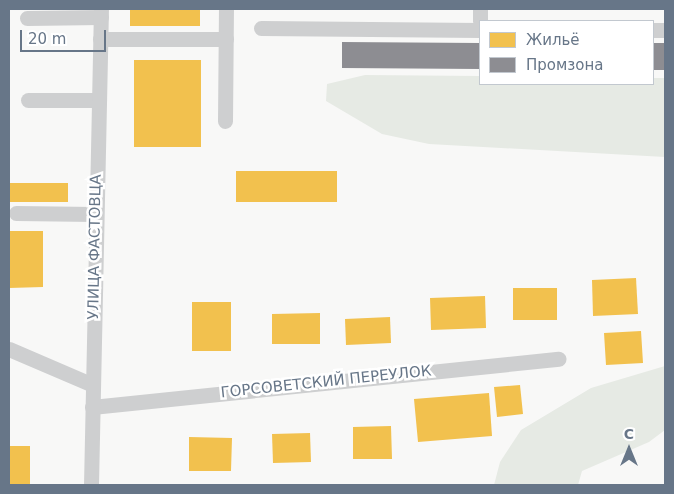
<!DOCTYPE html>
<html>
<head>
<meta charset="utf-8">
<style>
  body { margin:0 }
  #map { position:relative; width:674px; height:494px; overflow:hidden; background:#f8f8f7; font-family:"DejaVu Sans",sans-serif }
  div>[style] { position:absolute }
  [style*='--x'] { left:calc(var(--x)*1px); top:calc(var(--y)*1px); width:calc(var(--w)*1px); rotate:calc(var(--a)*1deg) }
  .green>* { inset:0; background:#e6eae4 }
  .homes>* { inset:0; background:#f2c14e }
  .industry>* { inset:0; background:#8d8d92 }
  .lane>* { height:15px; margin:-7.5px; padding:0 7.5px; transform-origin:7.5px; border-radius:7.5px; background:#cecfd0 }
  span { translate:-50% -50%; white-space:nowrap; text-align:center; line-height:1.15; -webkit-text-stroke:5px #fff; paint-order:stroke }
  .street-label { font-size:15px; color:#677688 }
  .frame { position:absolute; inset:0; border:10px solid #677688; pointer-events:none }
  .legend { position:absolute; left:479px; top:20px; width:175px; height:65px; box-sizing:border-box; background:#fff; border:1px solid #c2c8cf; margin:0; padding:6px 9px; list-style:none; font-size:15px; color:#677688 }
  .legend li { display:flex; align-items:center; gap:10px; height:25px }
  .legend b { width:25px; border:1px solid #c2c8cf }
  .north { position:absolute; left:604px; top:424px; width:50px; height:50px; -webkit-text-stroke:4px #fff; paint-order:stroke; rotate:0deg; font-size:14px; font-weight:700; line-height:20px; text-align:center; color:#677688 }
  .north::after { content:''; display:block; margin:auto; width:18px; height:22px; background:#677688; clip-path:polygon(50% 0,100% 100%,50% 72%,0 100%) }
  .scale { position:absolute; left:20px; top:30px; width:86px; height:22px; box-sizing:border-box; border:2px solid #677688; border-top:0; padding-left:6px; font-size:15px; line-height:18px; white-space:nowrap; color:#677688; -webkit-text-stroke:4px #fff; paint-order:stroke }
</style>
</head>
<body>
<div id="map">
  <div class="green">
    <div style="clip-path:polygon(365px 75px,480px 76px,480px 84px,653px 84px,653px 78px,665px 78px,665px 157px,429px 144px,382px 134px,326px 101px,327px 84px)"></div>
    <div style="clip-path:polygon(665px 366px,665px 430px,649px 442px,582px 471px,578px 485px,494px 485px,500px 462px,521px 430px,591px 388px)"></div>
  </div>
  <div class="homes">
    <div style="clip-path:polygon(130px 9px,200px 9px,200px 26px,130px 26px)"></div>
    <div style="clip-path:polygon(134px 60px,201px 60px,201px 147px,134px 147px)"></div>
    <div style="clip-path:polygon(236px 171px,337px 171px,337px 202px,236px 202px)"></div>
    <div style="clip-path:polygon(9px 183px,68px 183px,68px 202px,9px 202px)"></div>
    <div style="clip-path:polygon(9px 231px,43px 231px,43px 287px,9px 288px)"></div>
    <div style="clip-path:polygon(636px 278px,638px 314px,593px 316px,592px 280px)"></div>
    <div style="clip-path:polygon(513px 288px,557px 288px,557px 320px,513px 320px)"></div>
    <div style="clip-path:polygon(485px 296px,486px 328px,431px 330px,430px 298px)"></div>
    <div style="clip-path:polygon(192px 302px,231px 302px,231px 351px,192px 351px)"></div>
    <div style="clip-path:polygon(320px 313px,320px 344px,272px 344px,272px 314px)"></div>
    <div style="clip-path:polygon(390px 317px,391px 343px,346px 345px,345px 319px)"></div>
    <div style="clip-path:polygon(641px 331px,643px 363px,606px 365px,604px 333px)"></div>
    <div style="clip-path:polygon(520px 385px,523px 414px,497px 417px,494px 387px)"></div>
    <div style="clip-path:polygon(489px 393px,492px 436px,418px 442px,414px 399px)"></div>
    <div style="clip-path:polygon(391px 426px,392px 459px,353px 459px,353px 427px)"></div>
    <div style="clip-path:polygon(310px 433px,311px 462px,273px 463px,272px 434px)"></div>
    <div style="clip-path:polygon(189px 437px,232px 438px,231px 471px,189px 471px)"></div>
    <div style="clip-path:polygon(9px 446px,30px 446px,30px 485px,9px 485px)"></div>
  </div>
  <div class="industry">
    <div style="clip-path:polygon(342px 42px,480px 43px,480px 69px,342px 68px)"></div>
    <div style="clip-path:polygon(653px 43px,665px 43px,665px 70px,653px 70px)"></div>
  </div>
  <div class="lane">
    <div style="--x:480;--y:9;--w:12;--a:90"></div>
    <div style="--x:27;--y:18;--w:74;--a:-0.8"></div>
    <div style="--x:261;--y:28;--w:219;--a:0.5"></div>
    <div style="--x:653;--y:30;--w:12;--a:0"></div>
    <div style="--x:100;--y:39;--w:126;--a:0"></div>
    <div style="--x:28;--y:100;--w:71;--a:0"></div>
    <div style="--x:225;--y:121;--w:112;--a:-89.5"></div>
    <div style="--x:16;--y:213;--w:78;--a:0.7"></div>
    <div style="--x:9;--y:349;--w:91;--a:23.2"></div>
    <div style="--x:92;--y:407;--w:469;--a:-5.9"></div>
    <div style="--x:91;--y:485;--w:476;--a:-88.8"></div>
  </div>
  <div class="street-label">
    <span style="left:95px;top:247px;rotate:-89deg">УЛИЦА ФАСТОВЦА</span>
    <span style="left:326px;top:382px;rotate:-6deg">ГОРСОВЕТСКИЙ ПЕРЕУЛОК</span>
  </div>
  <div class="frame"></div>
  <ul class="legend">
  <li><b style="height:14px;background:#f2c14e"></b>Жильё</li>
  <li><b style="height:14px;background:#8d8d92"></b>Промзона</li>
  </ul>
  <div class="north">С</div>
  <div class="scale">20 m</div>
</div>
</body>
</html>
